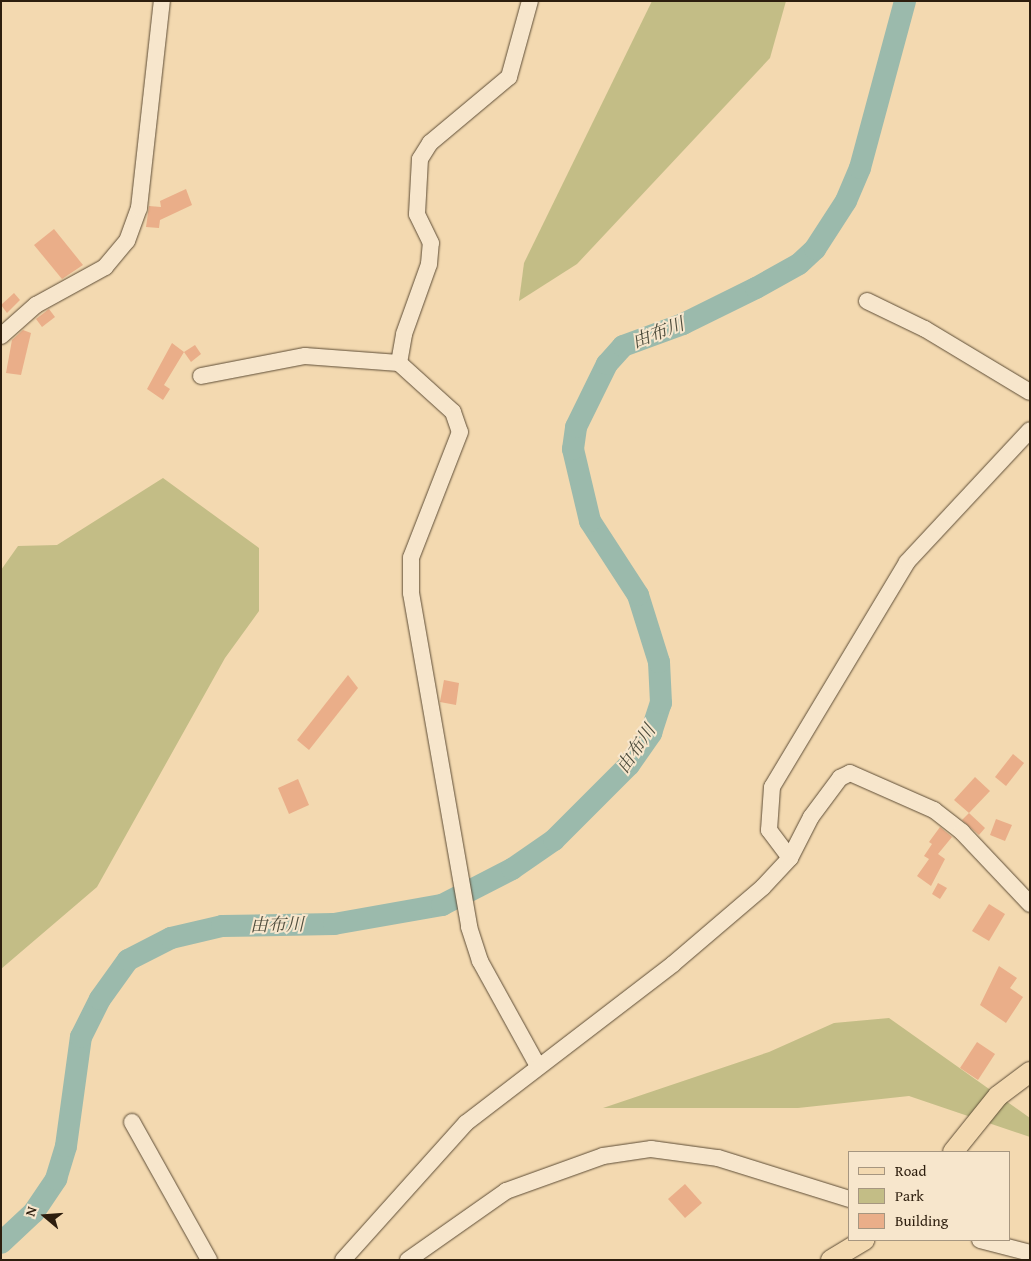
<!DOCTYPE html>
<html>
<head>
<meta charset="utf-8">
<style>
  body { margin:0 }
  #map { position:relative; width:1031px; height:1261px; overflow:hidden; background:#f3d9b0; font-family:"Gentium Book Plus","Noto Serif JP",serif }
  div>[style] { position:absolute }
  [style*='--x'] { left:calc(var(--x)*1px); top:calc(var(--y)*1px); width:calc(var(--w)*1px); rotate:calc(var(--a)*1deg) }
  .green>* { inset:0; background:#c3bd86 }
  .river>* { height:22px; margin:-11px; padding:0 11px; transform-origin:11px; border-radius:11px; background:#9bbaac }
  .building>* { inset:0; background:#eaae89 }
  .roads { filter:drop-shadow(0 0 1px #5e4d36) drop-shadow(0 0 1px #5e4d36) }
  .minor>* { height:16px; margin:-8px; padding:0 8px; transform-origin:8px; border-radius:8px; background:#f7e6cc }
  .major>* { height:20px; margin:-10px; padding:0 10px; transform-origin:10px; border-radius:10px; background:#f3d9b0 }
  span { translate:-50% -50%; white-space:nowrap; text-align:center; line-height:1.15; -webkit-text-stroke:4px #f7e6cc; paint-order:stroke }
  .water-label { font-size:18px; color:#4e4d3d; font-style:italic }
  .frame { position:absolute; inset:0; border:2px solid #2d1e0e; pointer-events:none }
  .legend { position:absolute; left:848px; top:1151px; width:162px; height:90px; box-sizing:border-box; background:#f7e6cc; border:1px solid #a69680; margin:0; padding:6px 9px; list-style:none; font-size:15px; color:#2d1e0e }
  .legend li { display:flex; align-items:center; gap:10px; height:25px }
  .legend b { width:25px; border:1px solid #a69680 }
  .north { position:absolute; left:20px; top:1191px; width:50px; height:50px; -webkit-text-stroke:4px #f7e6cc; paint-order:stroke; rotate:288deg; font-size:14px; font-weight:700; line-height:20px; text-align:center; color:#2d1e0e }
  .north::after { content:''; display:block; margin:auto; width:18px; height:22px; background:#2d1e0e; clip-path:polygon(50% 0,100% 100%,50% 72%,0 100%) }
</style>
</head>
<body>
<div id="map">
  <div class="green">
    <div style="clip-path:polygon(652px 1px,786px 1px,770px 58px,577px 264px,519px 301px,524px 263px)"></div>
    <div style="clip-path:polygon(163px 478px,259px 548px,259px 611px,225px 658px,97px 887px,1px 969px,1px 570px,18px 546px,57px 545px)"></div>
    <div style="clip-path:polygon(889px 1018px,1030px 1118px,1030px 1137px,909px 1096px,798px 1108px,603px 1108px,769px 1052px,834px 1023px)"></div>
  </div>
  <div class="river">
    <div style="--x:1;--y:1243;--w:45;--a:-43.2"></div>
    <div style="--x:34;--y:1212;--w:40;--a:-56"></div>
    <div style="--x:56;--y:1179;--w:34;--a:-73"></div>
    <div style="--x:66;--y:1146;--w:110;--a:-82.2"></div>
    <div style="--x:81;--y:1037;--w:42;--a:-63.4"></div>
    <div style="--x:100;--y:999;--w:48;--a:-54.3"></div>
    <div style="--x:128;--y:960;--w:48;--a:-27.1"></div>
    <div style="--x:171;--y:938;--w:52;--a:-13.2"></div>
    <div style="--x:222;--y:926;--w:112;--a:-1"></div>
    <div style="--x:334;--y:924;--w:110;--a:-10"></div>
    <div style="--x:442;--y:905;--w:79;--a:-27.2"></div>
    <div style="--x:512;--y:869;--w:51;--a:-34.6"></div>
    <div style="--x:554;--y:840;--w:106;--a:-45"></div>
    <div style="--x:629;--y:765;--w:39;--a:-55"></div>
    <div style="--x:651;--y:733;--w:32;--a:-72"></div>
    <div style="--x:661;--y:703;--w:41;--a:-92.8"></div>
    <div style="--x:659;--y:662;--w:70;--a:-107.4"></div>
    <div style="--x:638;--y:595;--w:88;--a:-123"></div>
    <div style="--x:590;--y:521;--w:74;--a:-103.3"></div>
    <div style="--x:573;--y:449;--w:22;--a:-82"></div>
    <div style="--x:576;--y:427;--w:70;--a:-63.8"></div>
    <div style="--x:607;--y:364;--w:24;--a:-48"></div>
    <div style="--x:623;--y:346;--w:64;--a:-20.1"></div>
    <div style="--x:683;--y:324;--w:81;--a:-26.3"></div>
    <div style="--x:756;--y:288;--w:49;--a:-29.2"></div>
    <div style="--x:799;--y:264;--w:22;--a:-43"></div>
    <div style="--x:815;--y:249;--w:57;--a:-57.1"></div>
    <div style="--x:846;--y:201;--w:36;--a:-67"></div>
    <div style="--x:860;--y:168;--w:173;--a:-74.9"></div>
  </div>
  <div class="building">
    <div style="clip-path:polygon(186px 189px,192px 205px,160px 220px,159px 228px,146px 227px,149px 206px,161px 207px,160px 201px)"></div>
    <div style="clip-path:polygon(54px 229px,83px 265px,62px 279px,34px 245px)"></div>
    <div style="clip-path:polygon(14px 293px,20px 300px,7px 313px,1px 305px)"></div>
    <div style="clip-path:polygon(49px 309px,55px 317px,42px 327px,36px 319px)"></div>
    <div style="clip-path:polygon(23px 330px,31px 333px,21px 375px,6px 373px,12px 340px)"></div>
    <div style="clip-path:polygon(172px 343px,184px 352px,164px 385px,170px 389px,163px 400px,147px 389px)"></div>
    <div style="clip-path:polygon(195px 345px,201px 354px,191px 362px,184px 352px)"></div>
    <div style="clip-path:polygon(348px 675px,358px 688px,309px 750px,297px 740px)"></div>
    <div style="clip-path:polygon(444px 680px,459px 683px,456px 705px,440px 702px)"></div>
    <div style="clip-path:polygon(1013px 754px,1024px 763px,1006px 786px,995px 777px)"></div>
    <div style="clip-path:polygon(975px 777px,990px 791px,969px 813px,954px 800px)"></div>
    <div style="clip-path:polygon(298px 779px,309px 805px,289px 814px,278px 788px)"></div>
    <div style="clip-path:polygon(969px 813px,985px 828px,979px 835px,962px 820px)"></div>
    <div style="clip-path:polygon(996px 819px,1012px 825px,1005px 841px,990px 835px)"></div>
    <div style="clip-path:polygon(940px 827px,952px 837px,938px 854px,945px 859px,931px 886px,917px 876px,929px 859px,924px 856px,932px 844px,929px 842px)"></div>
    <div style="clip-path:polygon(938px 883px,947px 888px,940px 899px,932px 894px)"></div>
    <div style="clip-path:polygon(989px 904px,1005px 914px,989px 941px,972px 931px)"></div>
    <div style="clip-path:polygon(999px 966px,1017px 978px,1010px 988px,1023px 997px,1006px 1023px,980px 1005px)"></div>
    <div style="clip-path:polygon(977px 1042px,995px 1054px,978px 1080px,960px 1068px)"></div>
    <div style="clip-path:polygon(685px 1184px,702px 1203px,685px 1218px,668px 1199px)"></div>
  </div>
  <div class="roads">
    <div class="minor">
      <div style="--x:867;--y:301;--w:64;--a:25.8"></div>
      <div style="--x:925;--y:329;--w:122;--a:31"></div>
      <div style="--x:1;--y:336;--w:47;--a:-41.5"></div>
      <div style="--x:36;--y:305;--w:79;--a:-28.8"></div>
      <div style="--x:105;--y:267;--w:34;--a:-50"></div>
      <div style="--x:127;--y:241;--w:35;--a:-70"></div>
      <div style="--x:139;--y:208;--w:208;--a:-83.7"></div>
      <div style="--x:399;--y:363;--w:29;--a:-80"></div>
      <div style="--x:404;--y:334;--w:74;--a:-70.3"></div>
      <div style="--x:429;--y:264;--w:21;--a:-85"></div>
      <div style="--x:431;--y:243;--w:32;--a:-116"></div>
      <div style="--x:417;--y:214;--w:55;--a:-86.9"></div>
      <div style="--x:420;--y:159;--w:19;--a:-58"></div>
      <div style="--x:430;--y:143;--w:103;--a:-39.9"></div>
      <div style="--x:509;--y:77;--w:79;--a:-74.6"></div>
      <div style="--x:201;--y:376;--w:106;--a:-10.9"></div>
      <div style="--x:305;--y:356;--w:94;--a:4.3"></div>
      <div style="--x:399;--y:363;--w:73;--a:42.2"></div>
      <div style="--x:453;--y:412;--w:21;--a:71"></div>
      <div style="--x:460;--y:432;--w:135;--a:111.3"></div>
      <div style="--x:411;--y:558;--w:35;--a:90"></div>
      <div style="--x:411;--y:593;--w:339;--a:80.1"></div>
      <div style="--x:469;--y:927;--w:36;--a:72"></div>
      <div style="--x:480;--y:961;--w:120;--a:61.1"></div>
      <div style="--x:790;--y:858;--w:35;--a:-127"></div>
      <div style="--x:769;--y:830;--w:43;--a:-86"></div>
      <div style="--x:772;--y:787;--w:262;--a:-59"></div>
      <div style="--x:907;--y:562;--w:180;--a:-47"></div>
      <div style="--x:132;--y:1122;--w:158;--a:60.8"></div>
      <div style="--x:980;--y:1240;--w:52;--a:14.6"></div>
      <div style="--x:343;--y:1260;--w:184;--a:-48.1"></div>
      <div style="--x:466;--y:1123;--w:261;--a:-37.5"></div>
      <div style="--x:673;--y:964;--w:118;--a:-40.5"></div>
      <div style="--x:763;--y:887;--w:40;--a:-47"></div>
      <div style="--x:790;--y:858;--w:46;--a:-62.9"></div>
      <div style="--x:811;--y:817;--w:49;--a:-53.4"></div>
      <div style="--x:840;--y:778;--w:11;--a:-27"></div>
      <div style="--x:850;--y:773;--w:92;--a:23.8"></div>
      <div style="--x:934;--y:810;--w:36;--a:38"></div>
      <div style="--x:962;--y:832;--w:99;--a:46.6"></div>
      <div style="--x:408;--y:1260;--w:120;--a:-35.1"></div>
      <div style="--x:506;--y:1191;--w:103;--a:-19.8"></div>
      <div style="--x:603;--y:1156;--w:49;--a:-8.3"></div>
      <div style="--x:651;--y:1149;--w:68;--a:7.7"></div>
      <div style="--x:718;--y:1158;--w:138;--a:17.3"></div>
    </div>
    <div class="major">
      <div style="--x:953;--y:1152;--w:72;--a:-51.2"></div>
      <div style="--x:998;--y:1096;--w:40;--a:-37"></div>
      <div style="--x:831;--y:1260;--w:39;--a:-31"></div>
    </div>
  </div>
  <div class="water-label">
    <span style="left:658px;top:333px;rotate:-21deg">由布川</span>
    <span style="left:636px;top:749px;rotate:-56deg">由布川</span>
    <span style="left:277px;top:925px;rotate:-1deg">由布川</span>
  </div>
  <div class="frame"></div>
  <ul class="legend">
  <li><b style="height:6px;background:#f3d9b0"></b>Road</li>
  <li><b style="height:14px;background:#c3bd86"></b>Park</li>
  <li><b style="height:14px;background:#eaae89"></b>Building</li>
  </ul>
  <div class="north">N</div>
</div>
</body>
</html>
